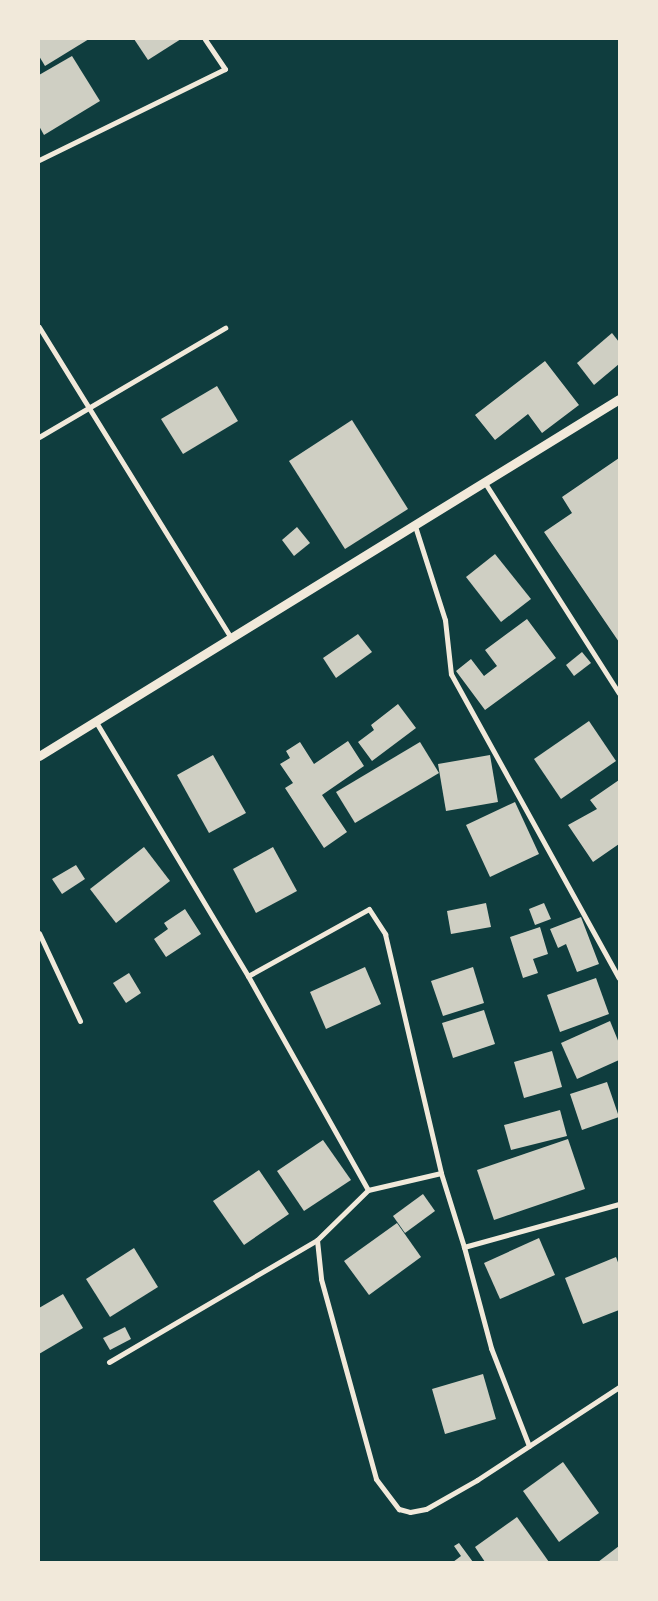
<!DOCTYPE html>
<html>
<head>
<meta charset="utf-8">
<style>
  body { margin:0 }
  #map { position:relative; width:658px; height:1601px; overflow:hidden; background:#0f3d3e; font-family:"Exo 2",sans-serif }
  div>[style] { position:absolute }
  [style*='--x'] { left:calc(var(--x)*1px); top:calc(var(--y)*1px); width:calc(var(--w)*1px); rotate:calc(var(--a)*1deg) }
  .building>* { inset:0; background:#cfcfc3 }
  .minor>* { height:5px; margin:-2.5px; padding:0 2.5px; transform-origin:2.5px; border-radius:2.5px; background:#f1e9da }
  .tertiary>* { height:9px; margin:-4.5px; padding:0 4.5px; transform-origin:4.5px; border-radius:4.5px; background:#f1e9da }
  span { translate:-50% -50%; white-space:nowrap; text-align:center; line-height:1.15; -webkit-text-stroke:4px #f1e9da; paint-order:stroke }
  .frame { position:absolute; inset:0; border:40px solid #f1e9da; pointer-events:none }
</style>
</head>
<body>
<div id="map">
  <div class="building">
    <div style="clip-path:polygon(89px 39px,45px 66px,39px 56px,40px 39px)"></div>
    <div style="clip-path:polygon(134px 39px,181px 39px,148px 60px)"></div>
    <div style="clip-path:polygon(72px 56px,100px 101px,44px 135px,39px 126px,39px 75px)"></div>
    <div style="clip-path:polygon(612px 333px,619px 342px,619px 364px,594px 385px,577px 363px)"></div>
    <div style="clip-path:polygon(545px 361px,579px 405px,542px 433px,528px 414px,495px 440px,475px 415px)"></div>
    <div style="clip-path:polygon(217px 386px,238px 421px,183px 454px,161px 419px)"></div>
    <div style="clip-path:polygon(352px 420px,408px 509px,345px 549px,289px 461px)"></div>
    <div style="clip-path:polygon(619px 458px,619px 642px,544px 532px,572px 513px,562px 497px)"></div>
    <div style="clip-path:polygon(297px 527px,310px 543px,294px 556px,282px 540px)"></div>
    <div style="clip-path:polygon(495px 554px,531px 599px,501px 622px,466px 577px)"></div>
    <div style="clip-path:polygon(527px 619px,556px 658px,485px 710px,456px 671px,471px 659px,484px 676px,497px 666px,485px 650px)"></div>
    <div style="clip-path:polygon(358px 634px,372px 652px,336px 678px,323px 658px)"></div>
    <div style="clip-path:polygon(582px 652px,591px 663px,574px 676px,566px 665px)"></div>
    <div style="clip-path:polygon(398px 704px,416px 728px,372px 761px,358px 742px,374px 730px,371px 725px)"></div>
    <div style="clip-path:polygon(589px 721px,616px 761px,561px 799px,534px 759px)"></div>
    <div style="clip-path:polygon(348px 741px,364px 766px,322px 795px,347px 832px,324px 848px,285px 788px,293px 783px,280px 764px,290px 758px,286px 751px,300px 742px,314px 764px)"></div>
    <div style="clip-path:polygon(420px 742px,439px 773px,355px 823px,336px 792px)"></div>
    <div style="clip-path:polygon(213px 755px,246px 813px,209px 833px,177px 775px)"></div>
    <div style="clip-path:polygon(490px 755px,498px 802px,446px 811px,438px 764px)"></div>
    <div style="clip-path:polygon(619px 780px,619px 844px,593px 862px,568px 825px,597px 809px,590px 800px)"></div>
    <div style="clip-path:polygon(515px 802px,539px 854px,490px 877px,466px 825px)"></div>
    <div style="clip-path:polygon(144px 847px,170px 881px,116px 923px,90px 889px)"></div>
    <div style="clip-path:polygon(273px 847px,297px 891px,256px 913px,233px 869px)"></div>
    <div style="clip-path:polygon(76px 865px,85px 879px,62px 894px,52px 879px)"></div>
    <div style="clip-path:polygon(486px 903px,491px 927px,451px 934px,447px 911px)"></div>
    <div style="clip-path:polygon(544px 903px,551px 919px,535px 925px,529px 909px)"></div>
    <div style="clip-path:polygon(185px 909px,201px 934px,166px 957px,154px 939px,168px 929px,164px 923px)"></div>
    <div style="clip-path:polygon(581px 917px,599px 964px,577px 972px,566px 944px,558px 948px,550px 929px)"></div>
    <div style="clip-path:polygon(540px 927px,548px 954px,533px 959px,538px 973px,523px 978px,510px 937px)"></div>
    <div style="clip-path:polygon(365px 967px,381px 1004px,326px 1029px,310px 992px)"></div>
    <div style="clip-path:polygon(473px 967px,484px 1003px,443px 1016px,431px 981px)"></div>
    <div style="clip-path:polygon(129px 973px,141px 993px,126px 1003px,113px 983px)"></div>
    <div style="clip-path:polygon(596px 978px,609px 1014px,560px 1032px,547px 995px)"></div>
    <div style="clip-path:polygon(484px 1010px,495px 1044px,453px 1058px,442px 1023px)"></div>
    <div style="clip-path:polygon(610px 1021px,619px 1043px,619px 1060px,577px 1079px,561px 1043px)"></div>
    <div style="clip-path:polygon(552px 1051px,562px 1087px,524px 1098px,514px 1062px)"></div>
    <div style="clip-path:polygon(607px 1082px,619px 1117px,582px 1130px,570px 1094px)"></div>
    <div style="clip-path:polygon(560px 1110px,567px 1136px,511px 1150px,504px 1125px)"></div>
    <div style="clip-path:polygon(568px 1139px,585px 1189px,494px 1220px,477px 1170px)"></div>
    <div style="clip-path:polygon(323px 1140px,351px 1180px,304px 1211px,277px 1171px)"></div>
    <div style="clip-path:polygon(259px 1170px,289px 1214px,244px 1245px,213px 1201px)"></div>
    <div style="clip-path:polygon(423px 1194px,435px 1211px,405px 1233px,393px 1216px)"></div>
    <div style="clip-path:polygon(397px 1223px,421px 1257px,369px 1295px,344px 1261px)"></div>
    <div style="clip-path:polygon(539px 1238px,555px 1275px,500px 1299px,484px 1263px)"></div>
    <div style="clip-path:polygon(134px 1248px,158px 1287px,110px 1317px,86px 1279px)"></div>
    <div style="clip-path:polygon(616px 1257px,619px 1265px,619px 1310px,583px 1324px,565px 1278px)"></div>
    <div style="clip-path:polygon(63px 1294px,83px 1328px,39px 1354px,39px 1308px)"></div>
    <div style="clip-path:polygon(125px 1327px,131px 1339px,110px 1350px,103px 1338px)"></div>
    <div style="clip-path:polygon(483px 1374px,496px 1419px,445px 1434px,432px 1389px)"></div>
    <div style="clip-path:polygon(563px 1462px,599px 1513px,559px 1542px,523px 1491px)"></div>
    <div style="clip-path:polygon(517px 1517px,549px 1562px,485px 1562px,475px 1547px)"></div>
    <div style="clip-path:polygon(459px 1543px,473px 1562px,453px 1562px,461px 1556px,454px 1546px)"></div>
    <div style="clip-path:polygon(619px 1546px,619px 1562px,598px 1562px)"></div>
  </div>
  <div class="minor">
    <div style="--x:39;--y:160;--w:207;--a:-26.1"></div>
    <div style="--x:225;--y:69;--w:36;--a:-124"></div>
    <div style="--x:39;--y:327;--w:365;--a:58.3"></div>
    <div style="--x:39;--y:437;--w:216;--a:-30.4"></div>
    <div style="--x:485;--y:483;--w:249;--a:57.5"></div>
    <div style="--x:415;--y:526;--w:99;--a:72.3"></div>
    <div style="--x:445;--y:620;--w:54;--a:83.7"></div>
    <div style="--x:451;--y:674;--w:347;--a:61.1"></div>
    <div style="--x:96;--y:722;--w:296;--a:59.1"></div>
    <div style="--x:248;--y:976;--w:245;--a:60.7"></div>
    <div style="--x:39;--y:933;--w:97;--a:65"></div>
    <div style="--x:248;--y:976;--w:138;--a:-29"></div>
    <div style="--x:369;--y:909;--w:30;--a:57"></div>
    <div style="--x:385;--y:934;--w:245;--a:76.8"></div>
    <div style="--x:619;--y:1204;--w:161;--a:164.5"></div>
    <div style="--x:464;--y:1247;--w:77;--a:-107.3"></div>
    <div style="--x:441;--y:1173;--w:75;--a:166.9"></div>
    <div style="--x:368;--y:1190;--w:71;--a:135.6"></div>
    <div style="--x:317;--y:1240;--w:39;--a:84"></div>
    <div style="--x:321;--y:1279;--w:207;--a:74.6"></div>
    <div style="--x:376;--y:1479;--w:38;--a:53"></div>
    <div style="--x:399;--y:1509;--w:11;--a:15"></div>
    <div style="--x:410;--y:1512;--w:16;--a:-11"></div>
    <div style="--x:426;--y:1509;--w:59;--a:-29.6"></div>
    <div style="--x:477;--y:1480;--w:170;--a:-33.2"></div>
    <div style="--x:464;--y:1247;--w:105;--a:75"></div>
    <div style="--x:491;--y:1348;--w:105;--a:68.8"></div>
    <div style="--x:109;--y:1362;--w:241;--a:-30.4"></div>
  </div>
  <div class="tertiary">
    <div style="--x:39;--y:756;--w:681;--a:-31.61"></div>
  </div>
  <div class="frame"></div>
</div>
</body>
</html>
